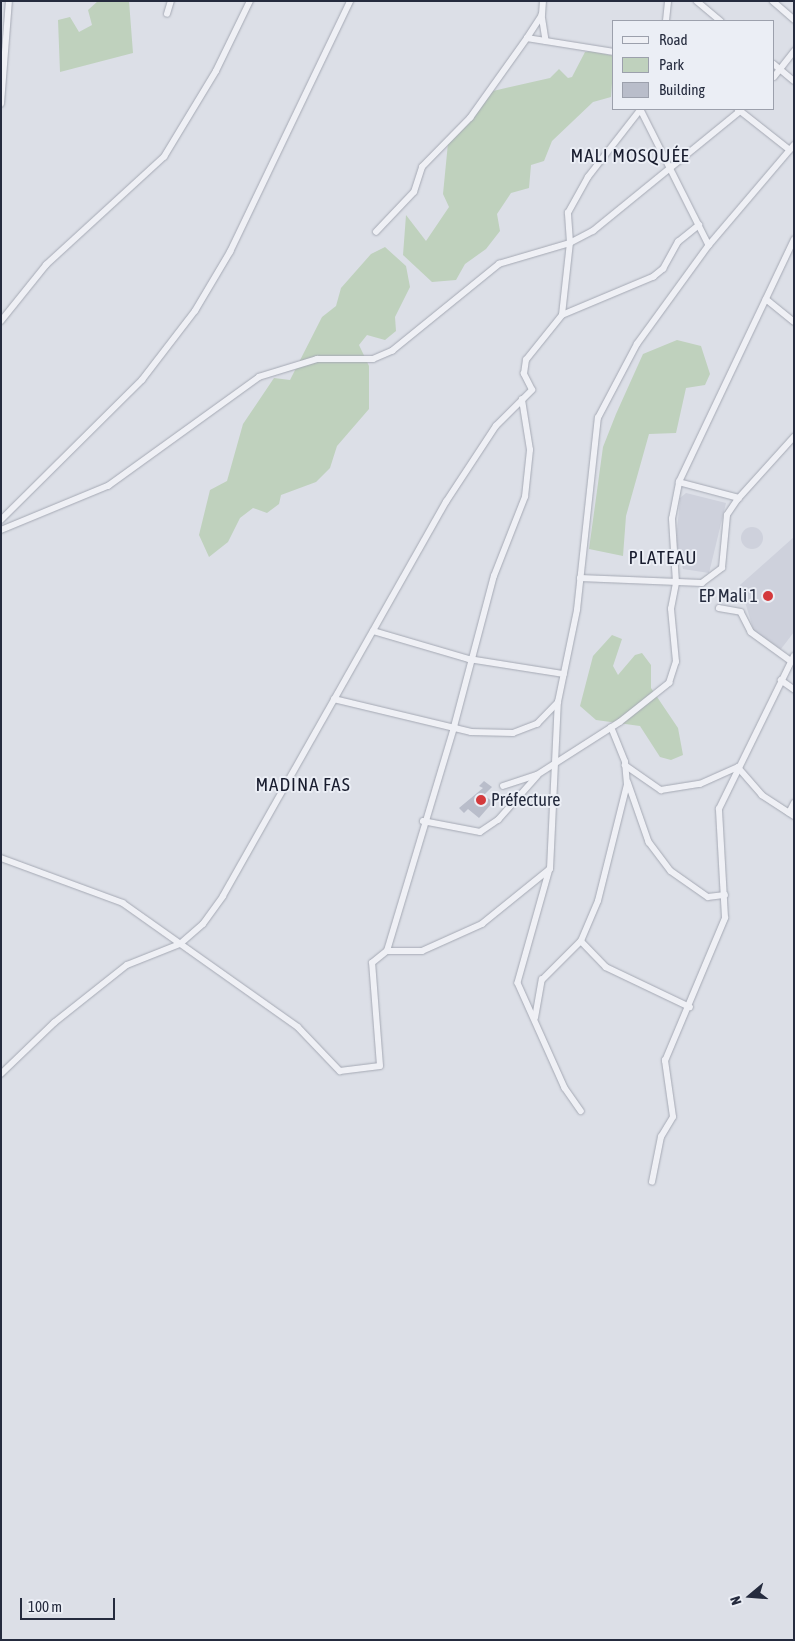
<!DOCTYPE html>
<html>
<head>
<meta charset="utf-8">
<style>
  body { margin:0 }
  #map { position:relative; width:795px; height:1641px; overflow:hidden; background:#dcdfe7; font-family:"Asap Condensed",sans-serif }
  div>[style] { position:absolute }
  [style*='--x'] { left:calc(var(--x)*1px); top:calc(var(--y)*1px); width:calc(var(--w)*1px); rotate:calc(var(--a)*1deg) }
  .built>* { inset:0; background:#ced1dc }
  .round { border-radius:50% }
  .green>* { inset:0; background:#bfd1bd }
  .building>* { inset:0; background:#b9bdca }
  .roads { filter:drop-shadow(0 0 1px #a5a9b4) drop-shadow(0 0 1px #a5a9b4) }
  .minor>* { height:5.5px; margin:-2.75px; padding:0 2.75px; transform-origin:2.75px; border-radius:2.75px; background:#eff0f5 }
  .dots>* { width:14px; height:14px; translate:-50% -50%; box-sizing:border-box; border:2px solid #ebeef5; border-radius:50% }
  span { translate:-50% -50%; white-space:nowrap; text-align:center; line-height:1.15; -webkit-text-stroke:4px #ebeef5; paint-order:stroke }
  .poi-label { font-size:18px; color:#252b3e }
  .right { translate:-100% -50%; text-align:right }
  .left { translate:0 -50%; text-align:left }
  .neighbourhood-label { font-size:19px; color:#181c2e; letter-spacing:1px }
  .frame { position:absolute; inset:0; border:2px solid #252b3e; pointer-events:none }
  .legend { position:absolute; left:612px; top:20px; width:162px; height:90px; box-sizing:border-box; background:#ebeef5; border:1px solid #9ca0ac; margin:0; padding:6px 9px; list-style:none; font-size:15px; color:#252b3e }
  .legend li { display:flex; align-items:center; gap:10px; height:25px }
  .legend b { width:25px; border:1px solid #9ca0ac }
  .north { position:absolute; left:725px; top:1571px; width:50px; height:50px; -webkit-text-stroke:4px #ebeef5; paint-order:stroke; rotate:252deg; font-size:14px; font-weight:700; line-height:20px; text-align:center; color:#252b3e }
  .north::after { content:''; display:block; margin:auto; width:18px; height:22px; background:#252b3e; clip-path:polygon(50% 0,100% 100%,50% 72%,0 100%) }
  .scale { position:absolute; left:20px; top:1598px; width:95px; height:22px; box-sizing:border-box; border:2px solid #252b3e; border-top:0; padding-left:6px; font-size:15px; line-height:18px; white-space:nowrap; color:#252b3e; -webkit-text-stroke:4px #ebeef5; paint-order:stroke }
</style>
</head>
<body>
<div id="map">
  <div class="built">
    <div style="clip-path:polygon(686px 493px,726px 503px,709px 573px,683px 569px,676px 542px,680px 498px)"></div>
    <div class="round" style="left:741px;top:527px;width:22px;height:22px"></div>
    <div style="clip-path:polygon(794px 537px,794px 632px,781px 649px,754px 632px,740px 585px)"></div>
  </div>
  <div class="green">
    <div style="clip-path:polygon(98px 1px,129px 1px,133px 53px,60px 72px,58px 20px,70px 17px,79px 32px,92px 25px,88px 10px)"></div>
    <div style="clip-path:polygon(591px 51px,614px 56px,611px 97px,593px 102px,552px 141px,544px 161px,531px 165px,529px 188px,511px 193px,497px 214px,500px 231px,486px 249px,465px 264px,456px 280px,432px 282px,403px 255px,406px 215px,426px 241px,449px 207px,443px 194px,448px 143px,493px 91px,550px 78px,559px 69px,568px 78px,572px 77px,585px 52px)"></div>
    <div style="clip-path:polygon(385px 247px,406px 266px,410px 287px,395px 317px,396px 331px,385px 340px,367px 335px,359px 345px,369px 366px,369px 409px,337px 446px,330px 468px,316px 482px,281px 495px,279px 504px,267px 513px,253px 508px,240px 518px,228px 542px,209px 557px,199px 535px,210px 490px,227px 481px,243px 424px,274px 378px,290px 380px,322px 317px,336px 306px,341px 288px,371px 254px)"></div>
    <div style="clip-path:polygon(677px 340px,701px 346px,710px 374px,705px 385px,686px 388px,676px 433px,649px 434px,626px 516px,623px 556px,589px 549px,603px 447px,616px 414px,643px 354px)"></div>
    <div style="clip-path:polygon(612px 635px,622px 639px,613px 666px,618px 675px,635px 655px,642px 653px,651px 665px,651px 688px,678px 728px,683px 755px,671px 760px,660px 757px,640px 726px,596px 720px,580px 706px,593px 656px)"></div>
  </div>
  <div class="building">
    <div style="clip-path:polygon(484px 781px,492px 787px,484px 795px,493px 802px,479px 818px,468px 809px,464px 813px,459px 808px,483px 788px,479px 786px)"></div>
  </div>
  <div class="roads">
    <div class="minor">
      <div style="--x:697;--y:1;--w:31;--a:40"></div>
      <div style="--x:773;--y:1;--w:28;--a:41"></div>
      <div style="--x:167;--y:14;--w:14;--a:-73"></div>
      <div style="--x:542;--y:15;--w:26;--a:81"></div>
      <div style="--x:666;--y:21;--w:20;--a:-84"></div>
      <div style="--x:527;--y:38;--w:27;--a:-57"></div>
      <div style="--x:542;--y:15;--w:14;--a:-86"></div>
      <div style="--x:774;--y:64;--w:26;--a:40"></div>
      <div style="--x:774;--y:77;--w:33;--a:-52"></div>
      <div style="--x:1;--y:104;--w:103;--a:-85.6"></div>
      <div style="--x:738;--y:109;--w:66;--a:38.3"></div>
      <div style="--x:641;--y:110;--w:151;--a:63.3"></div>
      <div style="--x:376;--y:232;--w:55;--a:-46.5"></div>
      <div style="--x:414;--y:192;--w:26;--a:-72"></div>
      <div style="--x:422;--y:167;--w:69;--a:-45.6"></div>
      <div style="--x:470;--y:118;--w:98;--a:-54.5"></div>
      <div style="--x:527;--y:38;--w:88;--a:9.1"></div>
      <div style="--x:766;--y:299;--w:36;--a:39"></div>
      <div style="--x:562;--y:315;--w:99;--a:-22.7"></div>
      <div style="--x:653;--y:277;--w:13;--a:-39"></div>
      <div style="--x:663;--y:269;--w:31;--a:-61"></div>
      <div style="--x:678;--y:242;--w:27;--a:-39"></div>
      <div style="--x:1;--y:321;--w:72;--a:-51.2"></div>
      <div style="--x:46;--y:265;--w:160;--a:-42.5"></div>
      <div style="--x:164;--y:157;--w:100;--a:-58.8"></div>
      <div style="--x:216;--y:71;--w:78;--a:-64.1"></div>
      <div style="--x:679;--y:482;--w:62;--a:14.9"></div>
      <div style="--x:1;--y:520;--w:199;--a:-44.8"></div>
      <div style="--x:142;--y:380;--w:87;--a:-52.5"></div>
      <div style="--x:195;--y:311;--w:69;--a:-59.3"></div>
      <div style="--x:230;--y:252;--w:278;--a:-64.4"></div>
      <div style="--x:1;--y:530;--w:116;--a:-22.4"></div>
      <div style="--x:108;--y:486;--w:186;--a:-35.8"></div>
      <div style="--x:259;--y:377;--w:61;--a:-17.2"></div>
      <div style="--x:317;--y:359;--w:56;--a:0"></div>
      <div style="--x:373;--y:359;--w:21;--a:-23"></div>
      <div style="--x:392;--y:351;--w:138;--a:-39.1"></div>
      <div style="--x:499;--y:264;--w:74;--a:-16.5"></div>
      <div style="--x:570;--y:243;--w:26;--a:-28"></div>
      <div style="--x:593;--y:231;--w:190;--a:-39.2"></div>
      <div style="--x:580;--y:578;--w:122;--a:2.3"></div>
      <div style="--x:702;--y:583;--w:25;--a:-37"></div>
      <div style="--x:722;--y:568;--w:53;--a:-84.6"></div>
      <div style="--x:727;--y:515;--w:18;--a:-56"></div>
      <div style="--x:737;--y:500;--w:85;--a:-47.9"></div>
      <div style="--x:719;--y:608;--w:22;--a:10"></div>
      <div style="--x:741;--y:612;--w:22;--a:63"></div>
      <div style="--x:751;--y:632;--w:49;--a:35.9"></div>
      <div style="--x:373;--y:631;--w:100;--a:16.3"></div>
      <div style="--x:469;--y:659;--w:96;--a:9"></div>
      <div style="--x:781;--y:680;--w:16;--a:35"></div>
      <div style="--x:334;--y:699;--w:141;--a:13.5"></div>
      <div style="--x:471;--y:732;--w:42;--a:1.4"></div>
      <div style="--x:513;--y:733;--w:26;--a:-21"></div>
      <div style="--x:537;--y:724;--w:30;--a:-46"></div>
      <div style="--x:625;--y:765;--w:44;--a:34.8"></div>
      <div style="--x:661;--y:790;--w:39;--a:-9"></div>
      <div style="--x:700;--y:784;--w:42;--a:-24.1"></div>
      <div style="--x:738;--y:767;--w:37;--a:49"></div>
      <div style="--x:762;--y:795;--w:38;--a:33"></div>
      <div style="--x:628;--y:782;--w:64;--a:70.7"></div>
      <div style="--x:649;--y:842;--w:36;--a:53"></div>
      <div style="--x:671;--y:871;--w:45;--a:35.1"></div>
      <div style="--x:708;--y:897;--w:17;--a:-7"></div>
      <div style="--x:503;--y:786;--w:36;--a:-18"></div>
      <div style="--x:537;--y:775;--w:98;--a:-32.6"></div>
      <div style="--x:620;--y:722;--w:63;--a:-38.5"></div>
      <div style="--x:669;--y:683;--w:22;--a:-72"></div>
      <div style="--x:676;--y:662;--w:53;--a:-95.4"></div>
      <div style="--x:671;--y:609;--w:26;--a:-79"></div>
      <div style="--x:676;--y:583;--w:64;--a:-93.6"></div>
      <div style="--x:672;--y:519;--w:38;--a:-79"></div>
      <div style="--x:679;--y:482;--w:268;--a:-64.6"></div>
      <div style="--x:789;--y:813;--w:11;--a:-63"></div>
      <div style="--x:423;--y:821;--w:58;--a:10.9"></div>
      <div style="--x:480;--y:832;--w:22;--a:-34"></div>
      <div style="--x:498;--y:820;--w:59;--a:-48.4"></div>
      <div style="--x:1;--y:858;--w:130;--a:20.2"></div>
      <div style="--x:123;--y:903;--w:214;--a:35.3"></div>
      <div style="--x:298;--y:1027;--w:61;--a:46.3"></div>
      <div style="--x:340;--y:1071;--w:40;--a:-7.1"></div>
      <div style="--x:380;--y:1066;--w:103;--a:-94.4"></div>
      <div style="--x:372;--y:963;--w:19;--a:-39"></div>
      <div style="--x:387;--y:951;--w:35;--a:0"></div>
      <div style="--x:422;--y:951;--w:66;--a:-24.2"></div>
      <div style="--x:482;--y:924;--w:87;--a:-39"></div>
      <div style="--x:550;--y:869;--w:167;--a:-87.3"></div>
      <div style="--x:558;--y:702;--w:94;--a:-78.3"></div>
      <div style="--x:577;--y:610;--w:193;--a:-83.8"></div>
      <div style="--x:598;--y:418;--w:84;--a:-62.2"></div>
      <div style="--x:637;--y:344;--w:122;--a:-54"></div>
      <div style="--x:709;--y:245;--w:131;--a:-49.6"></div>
      <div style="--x:550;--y:869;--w:118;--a:105.7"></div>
      <div style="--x:518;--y:983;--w:115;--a:65.9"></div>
      <div style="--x:565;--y:1088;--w:28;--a:55"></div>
      <div style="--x:581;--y:941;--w:36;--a:46"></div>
      <div style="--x:606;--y:967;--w:93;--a:25.5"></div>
      <div style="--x:387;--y:951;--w:234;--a:-73.3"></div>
      <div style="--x:454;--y:727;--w:156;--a:-75.2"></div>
      <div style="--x:494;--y:576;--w:85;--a:-68.6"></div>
      <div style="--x:525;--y:497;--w:47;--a:-83.9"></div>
      <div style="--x:530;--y:450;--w:51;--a:-99.1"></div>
      <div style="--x:535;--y:1018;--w:39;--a:-80"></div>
      <div style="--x:542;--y:980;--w:55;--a:-45"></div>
      <div style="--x:581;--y:941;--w:43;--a:-67"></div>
      <div style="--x:598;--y:901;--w:120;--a:-76"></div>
      <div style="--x:627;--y:785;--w:23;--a:-95"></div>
      <div style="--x:625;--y:762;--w:37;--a:-112"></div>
      <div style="--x:1;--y:1074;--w:74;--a:-43.9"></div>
      <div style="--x:54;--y:1023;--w:93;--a:-38.5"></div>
      <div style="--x:127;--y:965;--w:57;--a:-21.6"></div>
      <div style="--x:180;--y:944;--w:30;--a:-41"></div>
      <div style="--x:203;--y:924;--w:34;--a:-54"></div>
      <div style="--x:223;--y:896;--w:453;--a:-60.5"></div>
      <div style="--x:446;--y:502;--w:91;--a:-56.7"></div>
      <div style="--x:496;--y:426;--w:51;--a:-45"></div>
      <div style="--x:532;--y:390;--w:18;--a:-117"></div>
      <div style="--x:524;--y:374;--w:14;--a:-82"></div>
      <div style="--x:526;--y:360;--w:58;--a:-51.3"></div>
      <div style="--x:562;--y:315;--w:72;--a:-83.7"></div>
      <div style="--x:570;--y:243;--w:30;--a:-94"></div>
      <div style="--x:568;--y:213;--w:41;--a:-60.9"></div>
      <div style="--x:588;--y:177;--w:86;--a:-52.1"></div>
      <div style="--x:652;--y:1182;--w:46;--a:-78.7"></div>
      <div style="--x:661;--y:1137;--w:23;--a:-59"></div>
      <div style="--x:673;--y:1117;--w:57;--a:-98.1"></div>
      <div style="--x:665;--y:1061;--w:155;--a:-67.2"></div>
      <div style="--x:725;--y:918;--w:109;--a:-93.2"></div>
      <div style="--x:719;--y:809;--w:170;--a:-63.9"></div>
    </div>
  </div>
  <div class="dots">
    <div style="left:768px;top:596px;background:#d4393c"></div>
    <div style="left:481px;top:800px;background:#d4393c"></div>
  </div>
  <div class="poi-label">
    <span class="right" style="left:758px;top:596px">EP Mali 1</span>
    <span class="left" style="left:491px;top:800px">Préfecture</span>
  </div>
  <div class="neighbourhood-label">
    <span style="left:630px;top:156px">MALI MOSQUÉE</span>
    <span style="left:663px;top:558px">PLATEAU</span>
    <span style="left:303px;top:785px">MADINA FAS</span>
  </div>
  <div class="frame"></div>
  <ul class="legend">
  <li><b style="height:6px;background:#eff0f5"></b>Road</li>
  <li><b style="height:14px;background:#bfd1bd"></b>Park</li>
  <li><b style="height:14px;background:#b9bdca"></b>Building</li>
  </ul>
  <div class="north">N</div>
  <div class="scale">100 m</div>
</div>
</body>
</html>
